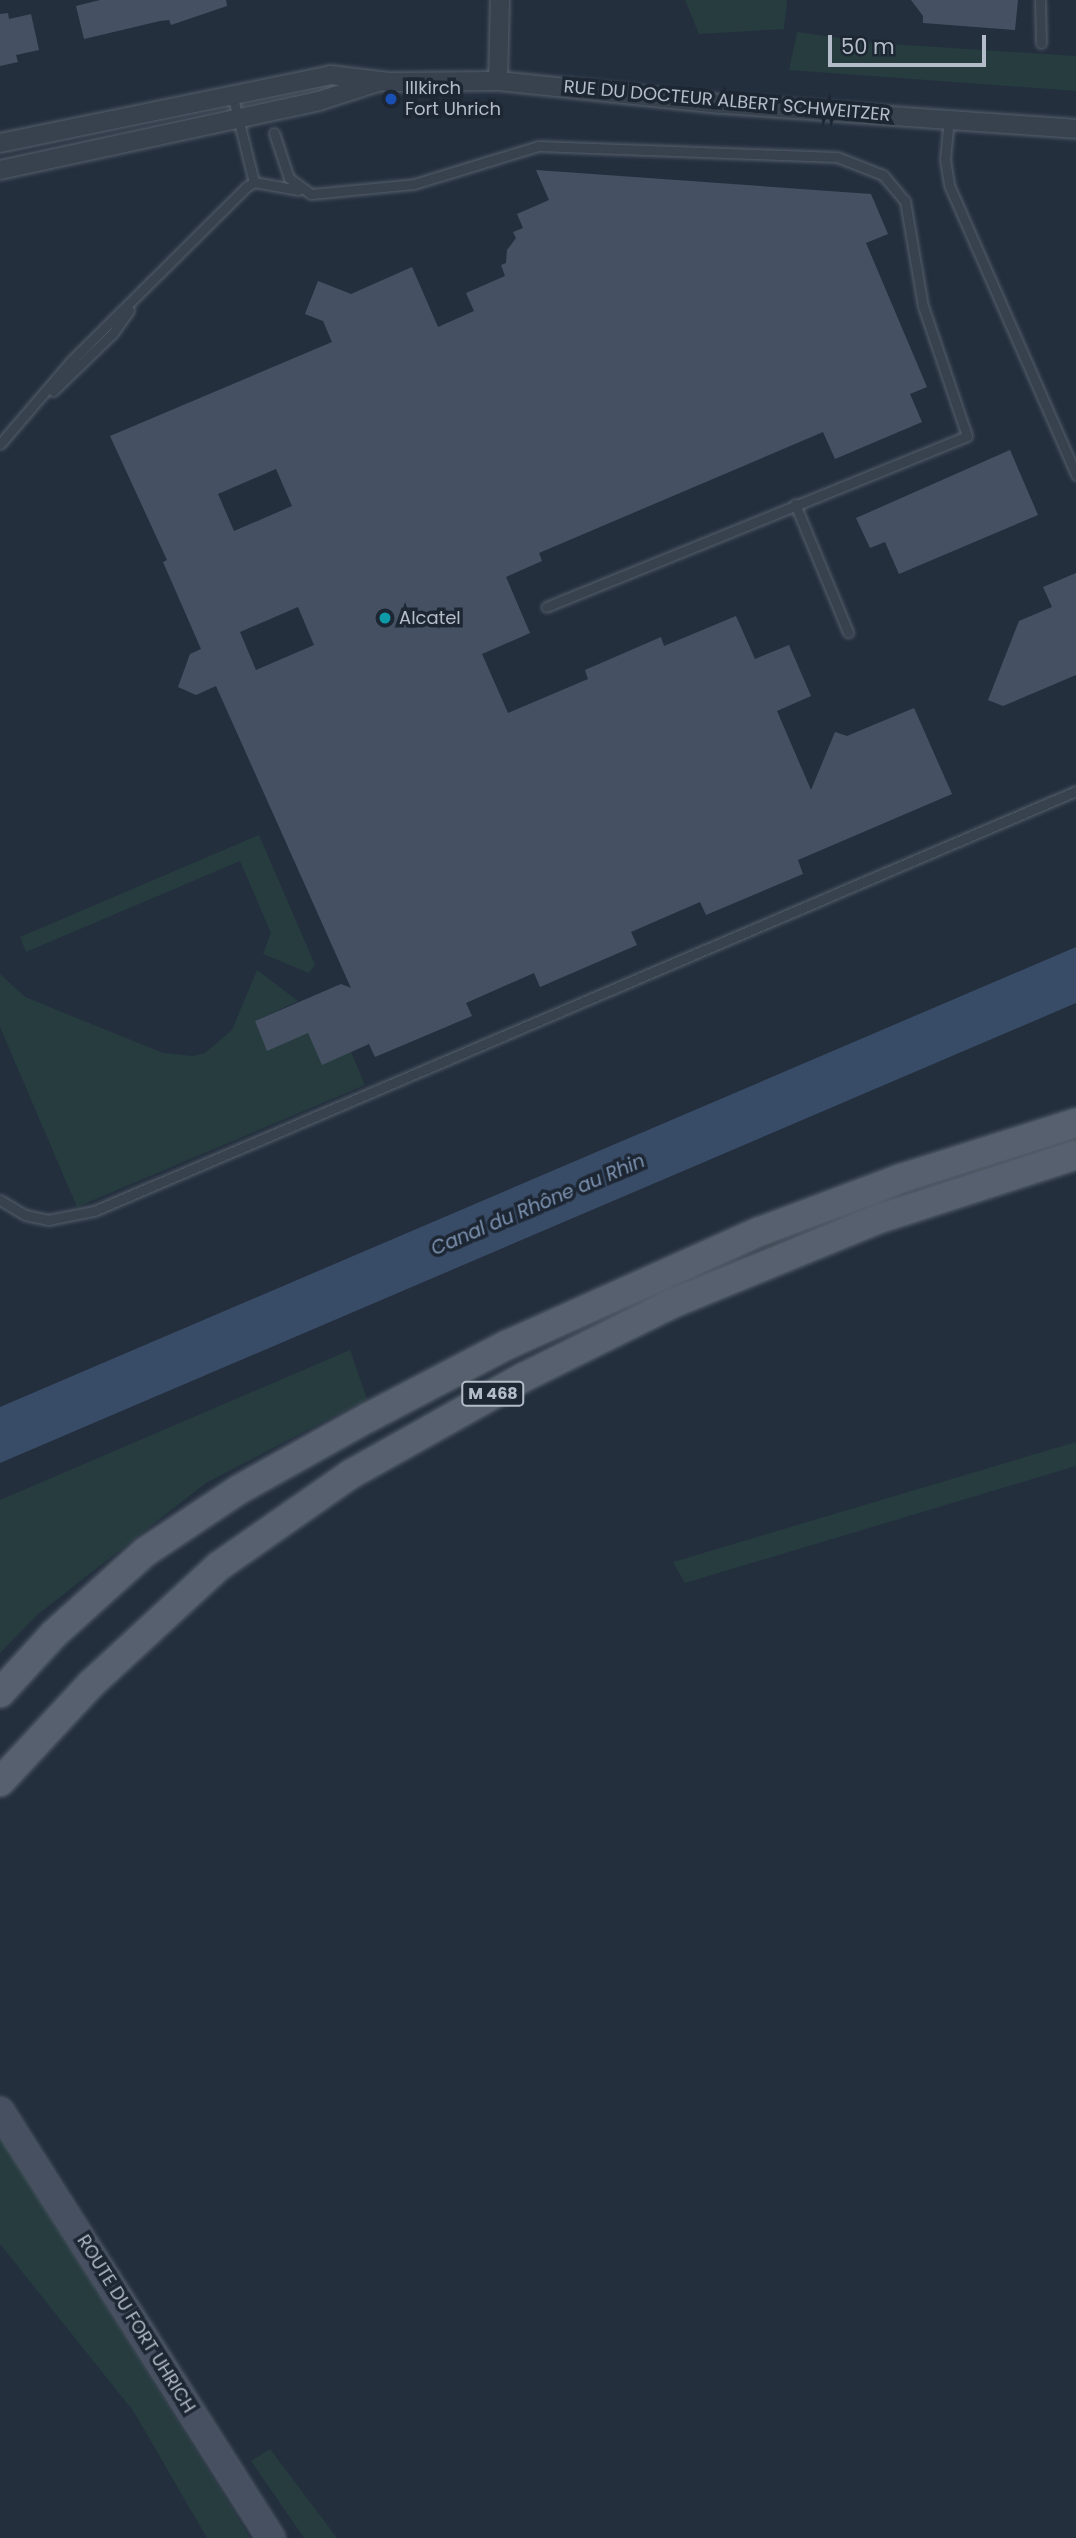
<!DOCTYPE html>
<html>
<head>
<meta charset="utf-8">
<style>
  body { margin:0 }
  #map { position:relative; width:1076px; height:2538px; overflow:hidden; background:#242f3e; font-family:Poppins,sans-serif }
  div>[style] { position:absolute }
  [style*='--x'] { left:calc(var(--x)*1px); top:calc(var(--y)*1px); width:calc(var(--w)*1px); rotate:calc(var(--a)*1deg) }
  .green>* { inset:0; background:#263c3f }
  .water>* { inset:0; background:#394c67 }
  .building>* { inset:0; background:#455162 }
  .roads { filter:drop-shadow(0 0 2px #565f6c) drop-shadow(0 0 2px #565f6c) }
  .lane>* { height:9px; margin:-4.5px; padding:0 4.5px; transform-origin:4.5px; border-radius:4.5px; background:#38414e }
  .street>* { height:18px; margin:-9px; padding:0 9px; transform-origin:9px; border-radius:9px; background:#38414e }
  .secondary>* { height:26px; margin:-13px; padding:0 13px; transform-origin:13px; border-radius:13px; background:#465061 }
  .primary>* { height:28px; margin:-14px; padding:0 14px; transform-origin:14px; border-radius:14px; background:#56606e }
  .dots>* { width:19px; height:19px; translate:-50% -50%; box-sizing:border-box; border:4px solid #1d2633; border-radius:50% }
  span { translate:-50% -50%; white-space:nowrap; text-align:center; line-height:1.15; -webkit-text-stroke:7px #1d2633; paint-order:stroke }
  .shield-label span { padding:2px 5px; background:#1d2633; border:2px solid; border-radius:5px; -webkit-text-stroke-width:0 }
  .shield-label { font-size:16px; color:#b4bcc9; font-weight:700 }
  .poi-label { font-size:18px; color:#b4bcc9 }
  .left { translate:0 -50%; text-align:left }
  .street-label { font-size:18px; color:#b4bcc9 }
  .water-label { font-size:19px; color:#7c92b1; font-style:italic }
  .scale { position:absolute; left:828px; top:35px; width:158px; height:32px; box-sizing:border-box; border:4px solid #b4bcc9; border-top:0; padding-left:9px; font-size:21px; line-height:24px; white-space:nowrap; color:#b4bcc9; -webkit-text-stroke:5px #1d2633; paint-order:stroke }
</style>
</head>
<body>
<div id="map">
  <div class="green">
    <div style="clip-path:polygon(685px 0,787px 0,784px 29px,699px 34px)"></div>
    <div style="clip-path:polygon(797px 32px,875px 43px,1076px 56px,1076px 91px,789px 70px)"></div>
    <div style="clip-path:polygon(259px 835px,315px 965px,309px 973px,263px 954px,271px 933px,240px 861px,26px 952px,20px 937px)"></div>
    <div style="clip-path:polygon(257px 970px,298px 1001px,255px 1021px,267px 1050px,308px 1033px,322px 1064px,351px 1052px,365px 1085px,77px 1207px,0 1027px,0 974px,25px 997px,163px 1053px,193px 1056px,205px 1053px,232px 1030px)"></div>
    <div style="clip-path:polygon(350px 1350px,367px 1399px,206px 1483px,37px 1615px,0 1653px,0 1500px)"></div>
    <div style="clip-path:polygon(1076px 1442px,1076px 1466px,685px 1583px,673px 1562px)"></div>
    <div style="clip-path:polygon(0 2138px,224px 2495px,250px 2538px,207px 2538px,134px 2412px,0 2244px)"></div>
    <div style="clip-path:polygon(270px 2449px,337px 2538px,304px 2538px,251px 2461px)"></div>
  </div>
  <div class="water">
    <div style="clip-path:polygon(1076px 947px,1076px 1003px,0 1463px,0 1407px)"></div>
  </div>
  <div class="building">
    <div style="clip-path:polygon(100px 0,226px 0,227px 6px,171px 25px,169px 20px,160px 21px,84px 39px,76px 6px)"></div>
    <div style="clip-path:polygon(911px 0,1018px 0,1015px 30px,923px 23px,923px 16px)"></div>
    <div style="clip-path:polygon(8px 13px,9px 19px,31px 14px,39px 50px,16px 55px,18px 62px,0 66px,0 14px)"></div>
    <div style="clip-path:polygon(evenodd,536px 170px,871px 194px,888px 234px,866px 243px,927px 387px,910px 394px,922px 422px,835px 459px,823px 432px,539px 553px,542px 561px,506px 577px,530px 633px,482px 654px,508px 713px,588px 679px,585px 670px,661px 637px,664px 646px,736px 616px,755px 659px,789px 645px,811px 696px,777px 711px,811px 790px,835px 732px,847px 736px,914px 708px,952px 794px,798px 860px,803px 874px,706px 915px,700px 902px,631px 932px,637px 945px,540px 987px,534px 973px,466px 1003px,472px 1016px,375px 1057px,369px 1044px,322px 1065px,308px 1033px,267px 1051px,255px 1021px,341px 984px,351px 988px,216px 686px,196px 695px,178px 687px,190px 654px,201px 649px,163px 562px,167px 560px,110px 436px,332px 342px,323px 321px,305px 314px,318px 281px,351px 294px,412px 267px,438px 327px,474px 311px,466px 293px,505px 276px,501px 265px,506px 263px,507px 250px,516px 238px,513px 232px,523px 228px,517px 214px,549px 200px,536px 170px,276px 469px,292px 506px,234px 531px,218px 494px,276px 469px,536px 170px,298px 607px,314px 645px,256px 670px,240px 632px,298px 607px)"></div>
    <div style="clip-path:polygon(1010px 450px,1038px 515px,899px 574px,885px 542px,870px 548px,856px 518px)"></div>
    <div style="clip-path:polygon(1076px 573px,1076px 675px,1003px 706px,988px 700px,1019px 621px,1052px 607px,1043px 587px)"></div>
  </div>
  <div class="roads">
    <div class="lane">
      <div style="--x:1040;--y:0;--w:43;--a:88.7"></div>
      <div style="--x:232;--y:94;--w:91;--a:76"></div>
      <div style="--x:949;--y:119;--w:40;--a:95.7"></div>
      <div style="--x:945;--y:159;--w:26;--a:81"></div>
      <div style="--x:949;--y:185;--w:317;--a:66.3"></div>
      <div style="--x:274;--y:133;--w:47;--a:71.6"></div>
      <div style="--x:289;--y:178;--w:27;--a:36"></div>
      <div style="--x:311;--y:194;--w:103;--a:-5.5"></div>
      <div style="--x:414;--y:184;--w:130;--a:-17"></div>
      <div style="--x:538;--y:146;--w:299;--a:2.1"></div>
      <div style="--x:837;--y:157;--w:49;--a:21.4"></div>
      <div style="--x:883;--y:175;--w:34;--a:50"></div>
      <div style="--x:905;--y:201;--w:107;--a:80.3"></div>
      <div style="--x:923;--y:306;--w:137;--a:71.3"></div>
      <div style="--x:967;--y:436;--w:454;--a:157.9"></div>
      <div style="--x:53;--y:391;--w:83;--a:-44"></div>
      <div style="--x:113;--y:333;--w:28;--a:-55"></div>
      <div style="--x:0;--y:444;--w:111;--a:-49.4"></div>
      <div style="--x:72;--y:360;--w:245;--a:-44.8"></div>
      <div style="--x:246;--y:187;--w:9;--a:-32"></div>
      <div style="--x:254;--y:182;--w:45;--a:10.3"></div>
      <div style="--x:795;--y:504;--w:139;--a:67.5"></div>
      <div style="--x:0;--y:1200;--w:29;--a:31"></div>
      <div style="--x:25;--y:1215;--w:24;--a:12"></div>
      <div style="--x:48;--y:1220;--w:47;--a:-11.1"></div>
      <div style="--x:94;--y:1211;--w:1068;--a:-23.16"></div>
    </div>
    <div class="street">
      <div style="--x:498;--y:81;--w:81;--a:-88.6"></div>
      <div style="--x:0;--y:143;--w:337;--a:-11.6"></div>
      <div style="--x:330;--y:75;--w:59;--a:6.8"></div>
      <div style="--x:389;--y:82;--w:109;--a:-0.5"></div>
      <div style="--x:498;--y:81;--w:224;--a:5.9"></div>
      <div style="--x:721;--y:104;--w:356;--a:4"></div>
      <div style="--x:0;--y:170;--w:326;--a:-12.2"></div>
      <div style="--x:319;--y:101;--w:62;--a:-17.9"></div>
    </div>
    <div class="secondary">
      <div style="--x:0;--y:2111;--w:506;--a:57.6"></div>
    </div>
    <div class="primary">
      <div style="--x:0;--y:1693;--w:80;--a:-47.5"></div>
      <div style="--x:54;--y:1634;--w:122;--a:-42"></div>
      <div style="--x:145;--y:1552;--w:114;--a:-33.6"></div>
      <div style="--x:240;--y:1489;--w:148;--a:-29.2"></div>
      <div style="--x:369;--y:1417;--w:156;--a:-27.6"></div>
      <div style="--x:507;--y:1345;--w:276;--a:-24.2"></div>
      <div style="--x:759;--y:1232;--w:150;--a:-20.7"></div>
      <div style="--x:899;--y:1179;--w:186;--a:-17.6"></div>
      <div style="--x:0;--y:1782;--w:134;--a:-47.1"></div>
      <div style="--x:91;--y:1684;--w:174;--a:-42.7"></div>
      <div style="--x:219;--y:1566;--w:161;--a:-34.9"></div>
      <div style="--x:351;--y:1474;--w:198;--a:-29.3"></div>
      <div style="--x:524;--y:1377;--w:164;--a:-26.4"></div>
      <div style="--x:671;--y:1304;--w:227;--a:-22.3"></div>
      <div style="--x:881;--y:1218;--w:205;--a:-17.9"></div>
    </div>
  </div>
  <div class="dots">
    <div style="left:391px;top:99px;background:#1a4fb4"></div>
    <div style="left:385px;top:618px;background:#0f9aa8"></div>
  </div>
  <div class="shield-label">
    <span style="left:493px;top:1394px">M 468</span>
  </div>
  <div class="poi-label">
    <span class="left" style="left:405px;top:99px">Illkirch<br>Fort Uhrich</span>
    <span class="left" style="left:399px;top:618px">Alcatel</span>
  </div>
  <div class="street-label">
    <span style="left:727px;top:101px;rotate:5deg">RUE DU DOCTEUR ALBERT SCHWEITZER</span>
    <span style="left:136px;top:2324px;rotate:58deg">ROUTE DU FORT UHRICH</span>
  </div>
  <div class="water-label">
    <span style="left:538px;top:1205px;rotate:-23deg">Canal du Rhône au Rhin</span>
  </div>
  <div class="scale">50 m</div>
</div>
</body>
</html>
